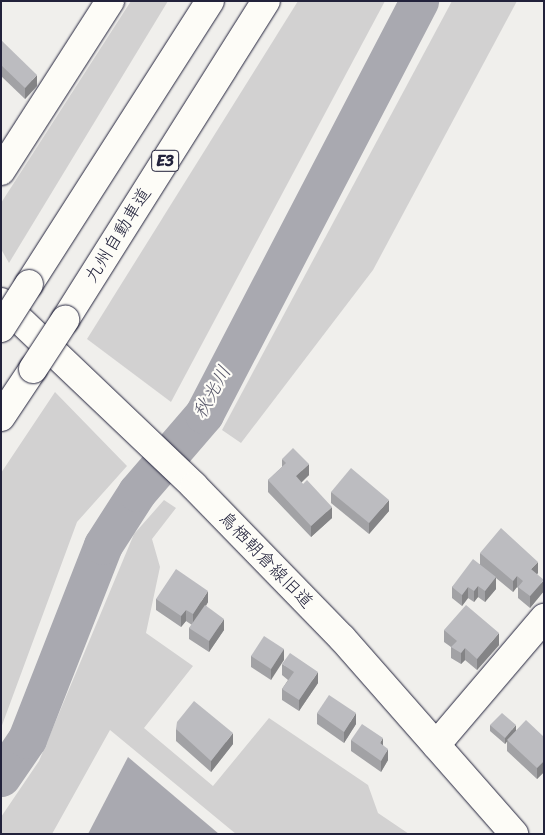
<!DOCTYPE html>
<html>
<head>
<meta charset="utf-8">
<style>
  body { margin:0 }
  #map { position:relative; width:545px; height:835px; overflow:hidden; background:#f0efec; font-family:Sriracha,"Klee One",sans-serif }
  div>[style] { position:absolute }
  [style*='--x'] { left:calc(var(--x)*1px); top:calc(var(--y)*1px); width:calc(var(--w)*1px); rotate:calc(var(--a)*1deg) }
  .green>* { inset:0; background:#d2d1d1 }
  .water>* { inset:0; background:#a9a9b0 }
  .river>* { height:39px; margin:-19.5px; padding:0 19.5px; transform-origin:19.5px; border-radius:19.5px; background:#a9a9b0 }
  .roads { filter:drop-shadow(0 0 1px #22223b) drop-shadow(0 0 1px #22223b) }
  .minor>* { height:28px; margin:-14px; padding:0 14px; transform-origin:14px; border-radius:14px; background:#fdfcf7 }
  .highway>* { height:28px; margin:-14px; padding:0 14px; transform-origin:14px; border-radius:14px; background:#fdfcf7 }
  .bridges { filter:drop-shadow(0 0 1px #22223b) drop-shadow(0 0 1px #22223b) }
  .highway-bridge>* { height:28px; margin:-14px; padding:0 14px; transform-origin:14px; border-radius:14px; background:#fdfcf7 }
  .wall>* { inset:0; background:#a2a2a5 }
  .shaded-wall>* { inset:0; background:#848486 }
  .building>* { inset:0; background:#bcbcc0 }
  span { translate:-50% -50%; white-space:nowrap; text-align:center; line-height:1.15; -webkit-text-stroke:4.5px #fdfcf7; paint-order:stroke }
  .shield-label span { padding:1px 4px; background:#fdfcf7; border:1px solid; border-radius:4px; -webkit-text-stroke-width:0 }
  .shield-label { font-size:16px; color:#22223b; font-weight:700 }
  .street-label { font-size:18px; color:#22223b }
  .water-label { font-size:19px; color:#58586a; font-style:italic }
  .frame { position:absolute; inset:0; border:2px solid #22223b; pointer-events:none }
</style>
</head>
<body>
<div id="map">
  <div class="green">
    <div style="clip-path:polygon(131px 1px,168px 1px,9px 263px,1px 249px,1px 203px)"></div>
    <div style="clip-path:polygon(298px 1px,385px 1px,171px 402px,87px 339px)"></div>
    <div style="clip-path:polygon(452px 1px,517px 1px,373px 270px,241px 443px,222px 430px)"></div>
    <div style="clip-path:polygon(55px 392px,127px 466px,77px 522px,1px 728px,1px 473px)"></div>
    <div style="clip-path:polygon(164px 500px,176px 508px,152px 539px,160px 567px,146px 633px,193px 666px,144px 728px,213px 786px,269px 718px,368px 785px,378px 813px,409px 834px,236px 834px,110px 730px,52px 834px,1px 834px,1px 817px,39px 761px,134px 534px)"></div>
  </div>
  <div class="water">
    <div style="clip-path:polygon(128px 757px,219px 834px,88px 834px)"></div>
  </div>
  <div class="river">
    <div style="--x:1;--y:777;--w:46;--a:-55.6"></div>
    <div style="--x:27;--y:739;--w:208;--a:-68.6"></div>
    <div style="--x:103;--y:545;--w:63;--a:-57.3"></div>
    <div style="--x:137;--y:492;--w:103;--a:-49.3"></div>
    <div style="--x:204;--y:414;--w:466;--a:-62.5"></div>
  </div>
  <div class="roads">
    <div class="minor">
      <div style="--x:1;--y:171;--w:202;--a:-57.3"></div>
      <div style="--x:1;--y:302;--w:267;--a:43.6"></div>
      <div style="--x:194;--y:486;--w:212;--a:45.8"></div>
      <div style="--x:342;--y:638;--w:261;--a:48.7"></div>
      <div style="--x:436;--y:745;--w:167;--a:-49.6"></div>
    </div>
    <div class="highway">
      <div style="--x:29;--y:284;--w:336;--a:-57.4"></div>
      <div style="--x:65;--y:320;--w:377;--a:-57.8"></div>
      <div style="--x:1;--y:417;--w:58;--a:-56.3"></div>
    </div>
  </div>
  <div class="bridges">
    <div class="highway-bridge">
      <div style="--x:1;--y:328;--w:52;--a:-57.5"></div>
      <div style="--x:33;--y:369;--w:59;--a:-56.9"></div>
    </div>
  </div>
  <div class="wall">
    <div style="clip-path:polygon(1px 40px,37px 86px,25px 99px,1px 76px)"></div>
    <div style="clip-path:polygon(282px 459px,309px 475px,301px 482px,332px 518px,311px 537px,268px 492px,268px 480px,282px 467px)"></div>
    <div style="clip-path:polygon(331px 492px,389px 511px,369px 534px,331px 503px)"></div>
    <div style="clip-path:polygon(480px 553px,538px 573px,537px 574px,544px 591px,530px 608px,518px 598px,518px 588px,517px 587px,513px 592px,496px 578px,496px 589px,485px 602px,478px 597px,474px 602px,468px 598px,462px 606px,452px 598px,452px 587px,480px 564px)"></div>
    <div style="clip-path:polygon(156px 599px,208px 602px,206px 606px,224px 630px,209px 652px,189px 639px,189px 628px,192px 625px,186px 621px,181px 627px,156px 610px)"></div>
    <div style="clip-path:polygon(444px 630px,499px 645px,477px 670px,465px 660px,461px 664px,451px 658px,451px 647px,444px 642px)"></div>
    <div style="clip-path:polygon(284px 649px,271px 680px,251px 667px,251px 656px)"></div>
    <div style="clip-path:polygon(282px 664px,318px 683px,299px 711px,282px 700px,282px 689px,288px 680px,282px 675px)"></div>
    <div style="clip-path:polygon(317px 713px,356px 724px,344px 743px,317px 724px)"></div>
    <div style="clip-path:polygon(490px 725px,544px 737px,544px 772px,537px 779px,507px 751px,507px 741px,505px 744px,490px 731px)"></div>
    <div style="clip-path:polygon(176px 729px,233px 744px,211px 772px,176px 741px)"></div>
    <div style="clip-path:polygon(351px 740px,383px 745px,388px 760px,381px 772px,351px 751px)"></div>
  </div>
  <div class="shaded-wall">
    <div style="clip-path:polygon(37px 75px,37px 86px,25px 99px,25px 88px)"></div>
    <div style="clip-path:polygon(309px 464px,309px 475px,296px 488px,296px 476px)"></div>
    <div style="clip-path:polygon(389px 500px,389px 511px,369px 534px,369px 523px)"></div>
    <div style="clip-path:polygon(332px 507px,332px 518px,311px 537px,311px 526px)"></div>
    <div style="clip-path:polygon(538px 562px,538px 573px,531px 580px,531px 569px)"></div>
    <div style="clip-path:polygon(517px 576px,517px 587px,513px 592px,513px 581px)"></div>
    <div style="clip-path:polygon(496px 577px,496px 589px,485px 602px,485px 591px)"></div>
    <div style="clip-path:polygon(544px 580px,544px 591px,530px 608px,530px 596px)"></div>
    <div style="clip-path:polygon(478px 586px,478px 597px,474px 602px,474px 591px)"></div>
    <div style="clip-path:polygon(468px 587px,468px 598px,462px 606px,462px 595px)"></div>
    <div style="clip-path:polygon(208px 591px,208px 602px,193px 625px,193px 614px)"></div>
    <div style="clip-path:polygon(186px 610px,186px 621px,181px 627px,181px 616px)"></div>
    <div style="clip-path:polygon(224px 619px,224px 630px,209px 652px,209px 641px)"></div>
    <div style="clip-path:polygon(499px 633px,499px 645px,477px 670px,477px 659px)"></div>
    <div style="clip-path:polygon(465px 648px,465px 660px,461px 664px,461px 653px)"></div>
    <div style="clip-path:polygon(284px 649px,284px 660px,271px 680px,271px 669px)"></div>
    <div style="clip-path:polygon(318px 672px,318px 683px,299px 711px,299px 700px)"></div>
    <div style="clip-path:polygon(356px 713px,356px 724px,344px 743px,344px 732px)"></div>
    <div style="clip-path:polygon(516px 725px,516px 731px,505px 744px,505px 738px)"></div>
    <div style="clip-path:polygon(233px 733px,233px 744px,211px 772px,211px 761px)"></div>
    <div style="clip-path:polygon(383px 738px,383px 750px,380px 743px)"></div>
    <div style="clip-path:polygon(388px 749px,388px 760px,381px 772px,381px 761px)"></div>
    <div style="clip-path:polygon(544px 761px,544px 772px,537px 779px,537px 768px)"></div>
  </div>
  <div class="building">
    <div style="clip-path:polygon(1px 40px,37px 75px,25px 88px,1px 65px)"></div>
    <div style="clip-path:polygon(293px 448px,309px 464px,296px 476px,303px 484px,307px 480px,332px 507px,311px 526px,268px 480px,286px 463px,282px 459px)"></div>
    <div style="clip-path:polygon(351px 468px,389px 500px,369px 523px,331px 492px)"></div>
    <div style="clip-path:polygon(501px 528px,538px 562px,531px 569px,544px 580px,530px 596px,518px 587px,523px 581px,517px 576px,513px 581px,480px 553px)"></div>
    <div style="clip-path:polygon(473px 559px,496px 577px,485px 591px,478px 586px,474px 591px,468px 587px,462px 595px,452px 587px)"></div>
    <div style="clip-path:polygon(176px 569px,208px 591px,193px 614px,186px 610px,181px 616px,156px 599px)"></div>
    <div style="clip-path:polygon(205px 605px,224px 619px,209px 641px,189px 628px)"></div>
    <div style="clip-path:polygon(466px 605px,499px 633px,477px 659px,465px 648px,461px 653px,451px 647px,457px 641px,444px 630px)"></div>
    <div style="clip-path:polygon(264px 636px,284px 649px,271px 669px,251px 656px)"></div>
    <div style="clip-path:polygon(290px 653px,318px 672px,299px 700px,282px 689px,294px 672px,282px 664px)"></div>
    <div style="clip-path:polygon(329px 695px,356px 713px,344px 732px,317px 713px)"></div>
    <div style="clip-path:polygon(194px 701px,233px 733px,211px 761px,176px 729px,177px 722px)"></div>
    <div style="clip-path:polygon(502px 713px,516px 725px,505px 738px,490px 725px)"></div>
    <div style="clip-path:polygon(526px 720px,544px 737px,544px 761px,537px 768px,507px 740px)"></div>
    <div style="clip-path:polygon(362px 724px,383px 738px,380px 743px,388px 749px,381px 761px,351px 740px)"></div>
  </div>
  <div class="shield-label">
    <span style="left:165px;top:161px">E3</span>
  </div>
  <div class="street-label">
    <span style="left:118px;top:235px;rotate:-58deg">九州自動車道</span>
    <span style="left:266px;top:560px;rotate:46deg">鳥栖朝倉線旧道</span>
  </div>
  <div class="water-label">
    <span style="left:212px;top:392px;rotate:-61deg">秋光川</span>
  </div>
  <div class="frame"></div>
</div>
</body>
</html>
